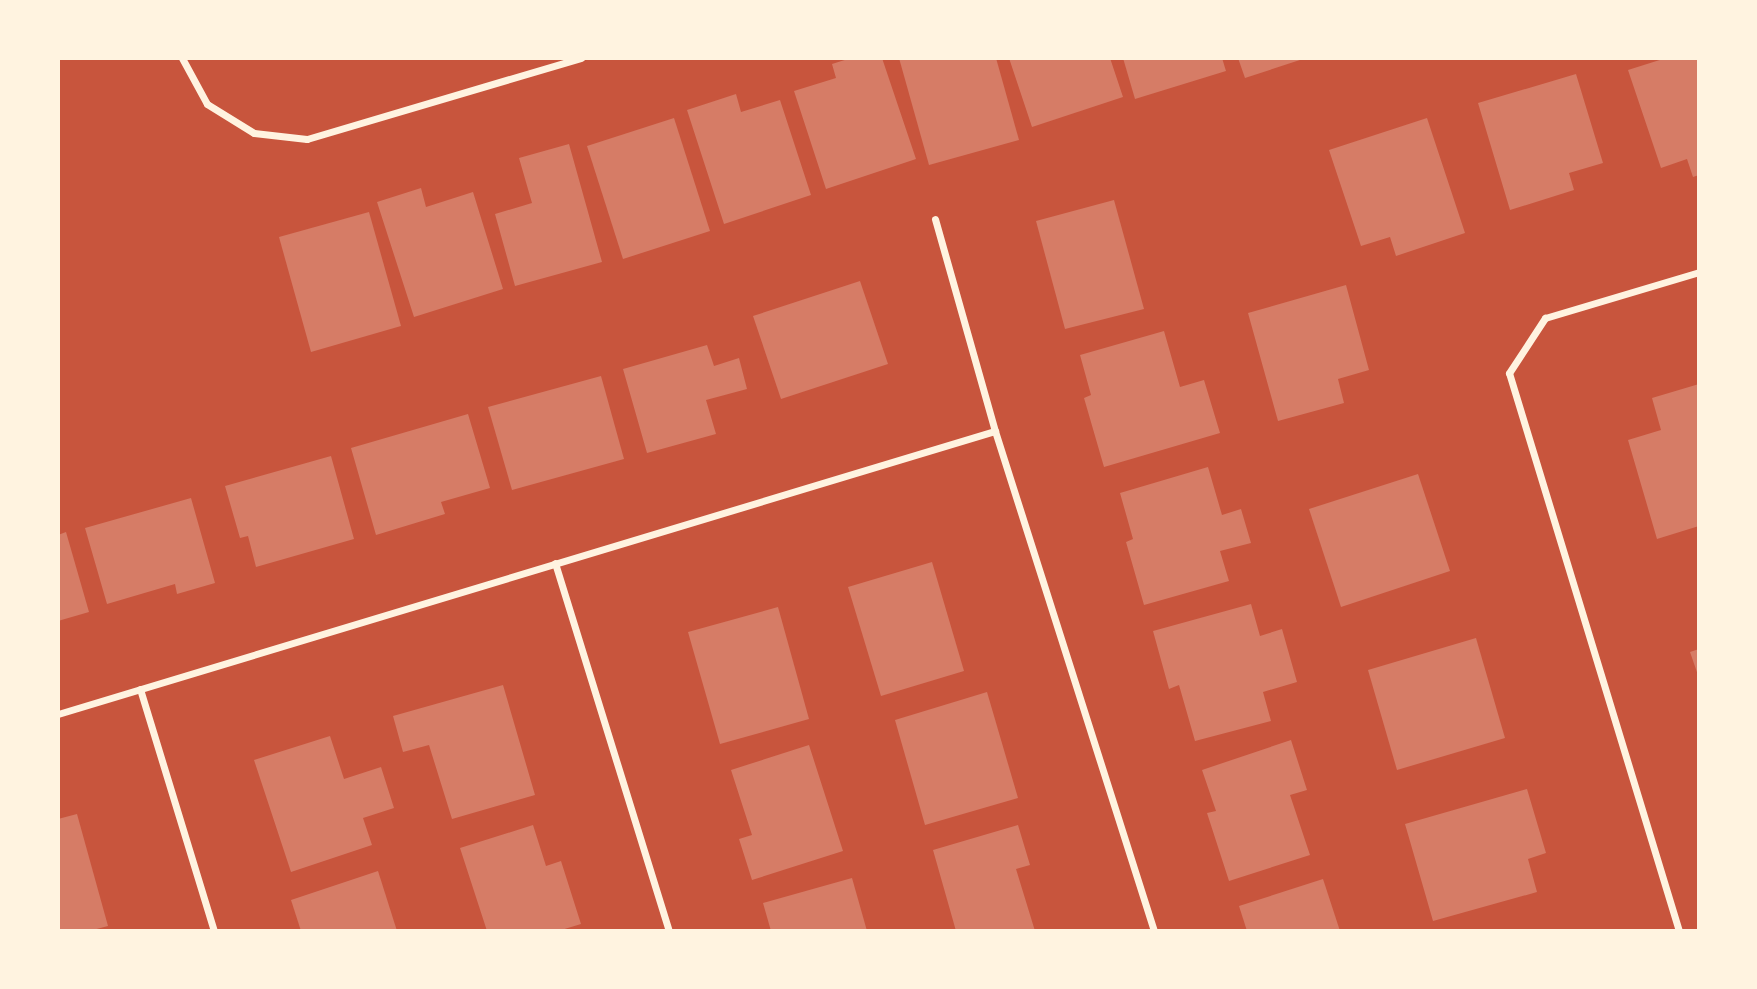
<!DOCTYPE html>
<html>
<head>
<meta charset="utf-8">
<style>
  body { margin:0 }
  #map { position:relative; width:1757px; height:989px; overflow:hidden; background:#c8553d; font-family:"Roboto Serif",serif }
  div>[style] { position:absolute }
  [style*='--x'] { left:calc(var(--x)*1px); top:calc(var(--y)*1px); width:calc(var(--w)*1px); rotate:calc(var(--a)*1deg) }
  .building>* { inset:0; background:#d67c66 }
  .minor>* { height:7px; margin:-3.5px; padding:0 3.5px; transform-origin:3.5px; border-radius:3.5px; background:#fff3e0 }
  span { translate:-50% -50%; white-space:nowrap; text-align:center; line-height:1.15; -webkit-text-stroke:7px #fff3e0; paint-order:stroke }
  .frame { position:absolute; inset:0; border:60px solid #fff3e0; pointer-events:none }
</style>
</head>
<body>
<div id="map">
  <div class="building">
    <div style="clip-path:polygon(851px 58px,882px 58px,916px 159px,826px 189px,794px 91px,836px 78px,832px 64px)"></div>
    <div style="clip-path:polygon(899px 58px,996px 58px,1019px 140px,929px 165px)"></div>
    <div style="clip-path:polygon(1009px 58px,1110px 58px,1123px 97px,1032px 127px)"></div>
    <div style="clip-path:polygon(1123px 58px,1222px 58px,1226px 71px,1135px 99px)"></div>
    <div style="clip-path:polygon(1238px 58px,1306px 58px,1245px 78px)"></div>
    <div style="clip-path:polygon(1666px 58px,1699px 58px,1699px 175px,1693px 177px,1687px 159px,1661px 168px,1628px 70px)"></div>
    <div style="clip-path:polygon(1576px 74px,1603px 163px,1569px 173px,1574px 190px,1510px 210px,1478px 103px)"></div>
    <div style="clip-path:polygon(736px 94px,741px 112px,780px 100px,811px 195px,724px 224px,687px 110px)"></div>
    <div style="clip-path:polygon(674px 118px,710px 231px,623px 259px,587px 146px)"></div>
    <div style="clip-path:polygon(1427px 118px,1465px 233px,1396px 256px,1390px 237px,1361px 246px,1329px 150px)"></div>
    <div style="clip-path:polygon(569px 144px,602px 262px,515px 286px,495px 214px,532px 203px,519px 158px)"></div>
    <div style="clip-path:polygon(421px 188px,426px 207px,473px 192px,503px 289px,414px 317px,377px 202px)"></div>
    <div style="clip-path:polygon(1114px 200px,1144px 309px,1065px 329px,1036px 221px)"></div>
    <div style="clip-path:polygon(369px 212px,401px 326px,311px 352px,279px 237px)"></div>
    <div style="clip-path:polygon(860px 281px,888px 364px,781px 399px,753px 316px)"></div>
    <div style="clip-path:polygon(1346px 285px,1369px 370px,1338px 379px,1344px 403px,1278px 421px,1248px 313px)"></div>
    <div style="clip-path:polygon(1164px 331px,1180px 387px,1204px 380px,1220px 433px,1104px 467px,1084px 398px,1091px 395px,1080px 355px)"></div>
    <div style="clip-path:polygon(707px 345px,714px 366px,739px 358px,747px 389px,706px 400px,716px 434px,647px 453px,623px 369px)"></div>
    <div style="clip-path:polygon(601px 376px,624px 459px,512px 490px,488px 407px)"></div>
    <div style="clip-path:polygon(1699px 384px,1699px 526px,1657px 539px,1628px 440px,1661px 430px,1652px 398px)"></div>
    <div style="clip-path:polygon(468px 414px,490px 488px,441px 502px,445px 514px,376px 535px,351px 448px)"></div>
    <div style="clip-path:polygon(331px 456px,354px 539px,256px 567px,248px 536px,240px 538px,225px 486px)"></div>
    <div style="clip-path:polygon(1208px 467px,1222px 515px,1241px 509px,1251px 543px,1220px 551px,1229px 581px,1144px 605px,1126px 542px,1133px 539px,1120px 493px)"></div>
    <div style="clip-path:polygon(1418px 474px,1450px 571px,1341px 607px,1309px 509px)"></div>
    <div style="clip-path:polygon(191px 498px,215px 583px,177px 594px,175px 584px,107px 604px,85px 528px)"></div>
    <div style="clip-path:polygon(66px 532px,89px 612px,58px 621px,58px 535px)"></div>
    <div style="clip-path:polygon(932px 562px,964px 671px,881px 696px,848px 587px)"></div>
    <div style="clip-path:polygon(1251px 604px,1260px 636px,1282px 629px,1297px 682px,1263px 692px,1271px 721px,1195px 741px,1179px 685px,1169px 689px,1153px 631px)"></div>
    <div style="clip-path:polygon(778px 607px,809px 719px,720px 744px,688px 632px)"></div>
    <div style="clip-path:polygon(1476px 638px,1505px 738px,1397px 770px,1368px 670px)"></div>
    <div style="clip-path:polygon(1699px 649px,1699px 678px,1690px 652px)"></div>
    <div style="clip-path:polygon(503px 685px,535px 795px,452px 819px,429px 745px,403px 752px,393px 716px)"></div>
    <div style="clip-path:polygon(987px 692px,1018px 798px,925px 825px,895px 720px)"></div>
    <div style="clip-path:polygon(330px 736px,344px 779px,381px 767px,394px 808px,363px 818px,372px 845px,291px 872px,254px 760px)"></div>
    <div style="clip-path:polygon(1291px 740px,1307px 790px,1290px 795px,1310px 855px,1229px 881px,1207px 813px,1216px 811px,1202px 770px)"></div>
    <div style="clip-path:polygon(809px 745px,843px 851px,752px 880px,739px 839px,752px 835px,731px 770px)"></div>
    <div style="clip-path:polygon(1527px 789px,1546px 853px,1528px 859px,1537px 892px,1433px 921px,1405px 824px)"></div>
    <div style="clip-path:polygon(77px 814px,108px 926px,89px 931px,58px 931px,58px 819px)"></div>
    <div style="clip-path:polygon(533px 825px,546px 866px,561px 861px,581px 924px,558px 931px,487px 931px,460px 848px)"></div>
    <div style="clip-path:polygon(1018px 825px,1030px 865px,1016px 869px,1035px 931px,956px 931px,933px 850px)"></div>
    <div style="clip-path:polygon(378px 871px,397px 931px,301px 931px,291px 900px)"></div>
    <div style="clip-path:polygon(852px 878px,867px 931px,771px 931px,763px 903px)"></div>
    <div style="clip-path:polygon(1323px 879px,1340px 931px,1247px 931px,1239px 906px)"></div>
  </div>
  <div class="minor">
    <div style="--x:182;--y:58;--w:52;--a:61.5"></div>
    <div style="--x:207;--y:104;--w:55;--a:31.7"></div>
    <div style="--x:254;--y:133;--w:53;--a:6.5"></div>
    <div style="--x:307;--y:139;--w:286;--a:-16.5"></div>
    <div style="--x:935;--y:219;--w:220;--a:74.2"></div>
    <div style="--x:995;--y:431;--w:525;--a:72.36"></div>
    <div style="--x:555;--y:563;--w:385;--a:72.8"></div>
    <div style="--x:140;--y:689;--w:253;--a:73"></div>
    <div style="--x:58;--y:714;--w:979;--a:-16.81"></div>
    <div style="--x:1679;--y:931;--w:583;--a:-106.94"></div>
    <div style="--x:1509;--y:373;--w:66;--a:-56.8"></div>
    <div style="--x:1545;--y:318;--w:161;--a:-16.6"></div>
  </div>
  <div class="frame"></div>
</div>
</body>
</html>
